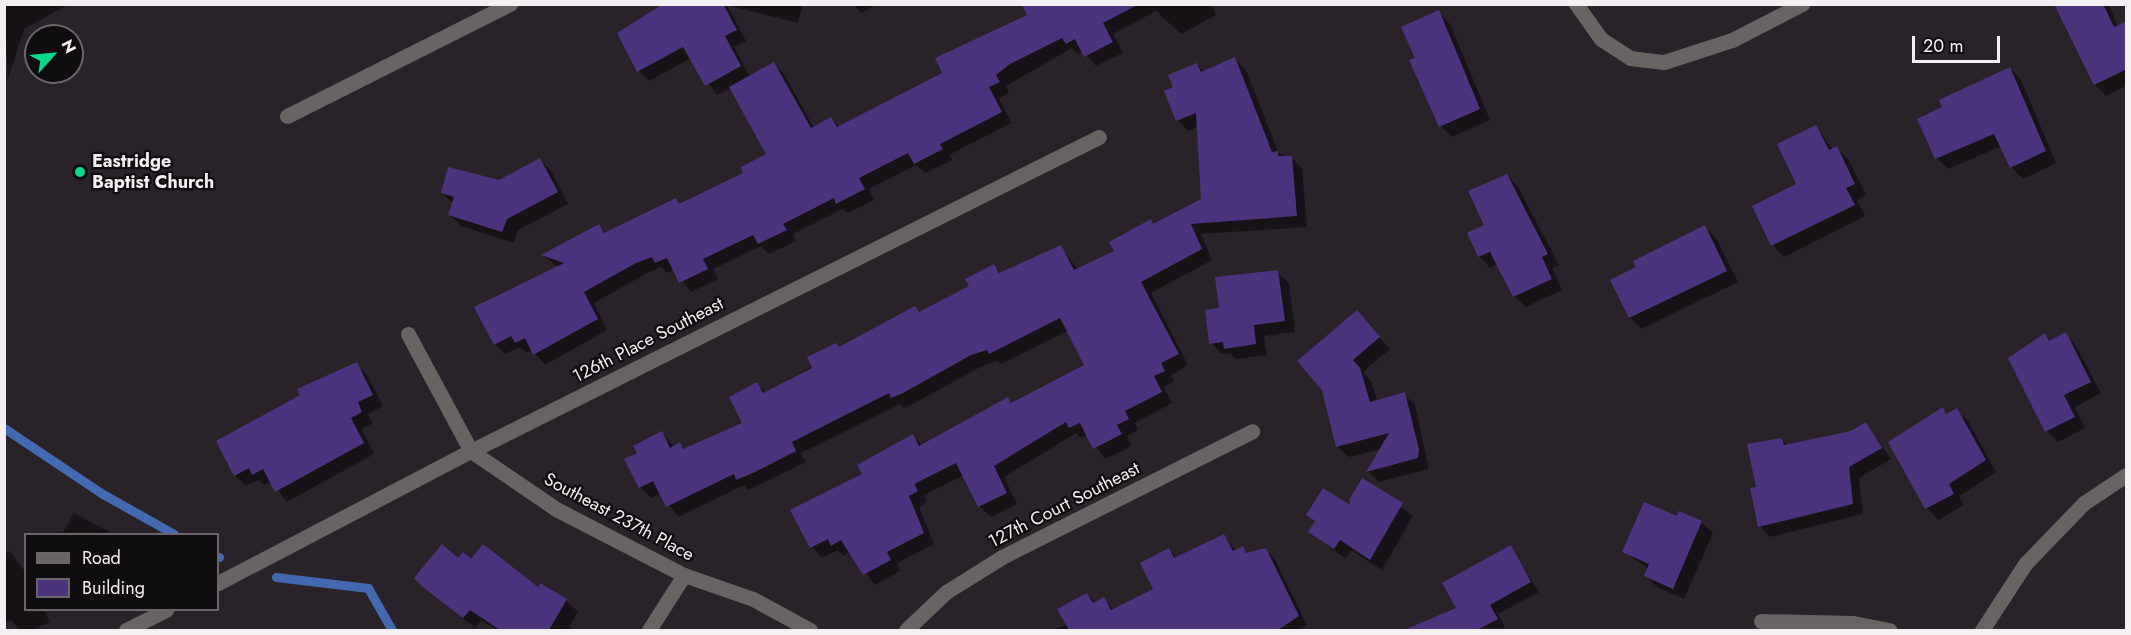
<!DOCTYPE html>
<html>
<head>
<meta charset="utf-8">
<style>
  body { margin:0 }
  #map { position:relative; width:2131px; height:635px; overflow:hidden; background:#2a2229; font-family:Jost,sans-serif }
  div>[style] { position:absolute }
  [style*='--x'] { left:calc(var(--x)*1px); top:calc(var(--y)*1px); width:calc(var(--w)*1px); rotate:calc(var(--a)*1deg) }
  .shadow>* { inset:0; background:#0007 }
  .stream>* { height:9px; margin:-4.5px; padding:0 4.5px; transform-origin:4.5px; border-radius:4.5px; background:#436ab0 }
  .building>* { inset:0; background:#4b347d }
  .street>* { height:15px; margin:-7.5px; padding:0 7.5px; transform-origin:7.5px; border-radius:7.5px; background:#696364 }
  .dots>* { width:16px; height:16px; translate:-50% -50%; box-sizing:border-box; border:3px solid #100d10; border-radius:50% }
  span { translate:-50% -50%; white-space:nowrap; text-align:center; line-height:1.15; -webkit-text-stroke:4.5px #100d10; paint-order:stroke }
  .poi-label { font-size:18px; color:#f4eff3; font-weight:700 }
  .left { translate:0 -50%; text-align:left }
  .street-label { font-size:18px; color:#f4eff3 }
  .frame { position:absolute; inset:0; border:6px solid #f4eff3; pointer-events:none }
  .legend { position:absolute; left:24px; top:533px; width:195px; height:78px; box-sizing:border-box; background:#100d10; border:2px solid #6b676b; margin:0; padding:8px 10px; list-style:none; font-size:18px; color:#f4eff3 }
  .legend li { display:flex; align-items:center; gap:12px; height:30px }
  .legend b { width:30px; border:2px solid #6b676b }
  .north { position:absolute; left:24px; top:24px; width:60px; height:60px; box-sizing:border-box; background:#100d10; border:2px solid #6b676b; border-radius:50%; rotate:63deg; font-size:16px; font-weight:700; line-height:24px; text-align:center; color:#f4eff3 }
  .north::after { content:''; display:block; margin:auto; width:21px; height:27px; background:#09d98b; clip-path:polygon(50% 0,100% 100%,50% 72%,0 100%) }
  .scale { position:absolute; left:1912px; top:36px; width:88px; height:27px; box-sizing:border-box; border:3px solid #f4eff3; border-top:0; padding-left:8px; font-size:18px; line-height:21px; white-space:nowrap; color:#f4eff3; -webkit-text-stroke:4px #100d10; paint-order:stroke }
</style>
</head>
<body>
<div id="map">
  <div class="shadow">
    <div style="clip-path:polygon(4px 4px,69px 4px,24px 29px,8px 79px)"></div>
    <div style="clip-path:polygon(666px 4px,803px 4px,798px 23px,727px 5px,746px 41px,734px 47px,750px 77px,774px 64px,784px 74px,814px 128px,831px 119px,840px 127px,944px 73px,1029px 15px,1034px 4px,1211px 4px,1216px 15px,1181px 34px,1156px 11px,1113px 34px,1123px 53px,1096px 66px,1083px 51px,1077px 54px,1072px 48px,1006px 86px,1009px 93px,999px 98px,1011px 123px,949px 155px,952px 160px,925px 173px,916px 165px,869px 189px,874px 200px,848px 213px,843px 209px,793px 234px,796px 241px,769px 254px,761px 246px,713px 269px,718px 279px,691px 292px,674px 269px,667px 273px,661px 267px,647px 273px,594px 303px,607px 330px,545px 365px,532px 350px,527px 353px,520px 347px,505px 354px,495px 344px,558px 267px,544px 256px,598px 225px,607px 234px,676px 200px,680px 205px,745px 174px,768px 155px,731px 88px,717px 95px,691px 58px,649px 81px,639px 71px)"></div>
    <div style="clip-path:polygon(853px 4px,877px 4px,861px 13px)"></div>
    <div style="clip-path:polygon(2056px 4px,2108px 4px,2118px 26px,2126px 22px,2126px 86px,2106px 96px,2095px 85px)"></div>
    <div style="clip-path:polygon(1438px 12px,1450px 24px,1490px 120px,1452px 137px,1441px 126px,1417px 58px)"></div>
    <div style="clip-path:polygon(1235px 59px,1246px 70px,1279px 154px,1291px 157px,1302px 168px,1307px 227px,1201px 234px,1212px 260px,1151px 293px,1188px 365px,1171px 375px,1174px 382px,1164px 387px,1172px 403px,1135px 423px,1138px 430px,1127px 436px,1132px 446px,1105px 459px,1088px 435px,1081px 438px,1076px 433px,1004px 477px,1017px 504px,991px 517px,980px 507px,964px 475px,924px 495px,927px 502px,919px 507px,934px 544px,897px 563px,900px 571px,875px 585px,850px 552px,843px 556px,838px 550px,822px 558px,812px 547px,864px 474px,913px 436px,922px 445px,1008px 398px,1013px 404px,1086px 366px,1067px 331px,1001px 364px,998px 361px,982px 366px,915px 403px,904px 408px,900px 404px,801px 453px,806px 462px,748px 490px,744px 485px,678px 517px,661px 493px,651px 498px,641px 488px,626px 460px,662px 433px,674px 447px,680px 444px,685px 450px,744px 424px,757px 384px,766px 393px,915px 308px,920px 313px,971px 287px,994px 266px,1001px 274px,1061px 247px,1078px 270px,1116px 252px,1151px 221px,1154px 225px,1203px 200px,1198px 127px,1188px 131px,1178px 120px,1166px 92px,1175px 88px,1197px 64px,1204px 72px)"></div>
    <div style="clip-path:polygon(2010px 68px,2021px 80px,2056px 163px,2023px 179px,2011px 167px,2002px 146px,1948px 169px,1937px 158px,1944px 108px)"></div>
    <div style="clip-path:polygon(1816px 127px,1833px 150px,1836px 148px,1848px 159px,1866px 195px,1857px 200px,1865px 216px,1784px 257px,1773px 245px,1754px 207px,1798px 185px)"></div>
    <div style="clip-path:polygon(540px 160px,551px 171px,568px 204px,518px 230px,514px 243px,461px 226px,450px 215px,453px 203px,442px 193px,499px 181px)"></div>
    <div style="clip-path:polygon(1507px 175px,1518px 187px,1559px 265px,1552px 268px,1562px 290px,1526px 307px,1514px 296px,1498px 264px,1490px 268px,1479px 256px)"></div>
    <div style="clip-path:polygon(1705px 227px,1716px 238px,1738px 282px,1641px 329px,1630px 317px)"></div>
    <div style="clip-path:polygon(1277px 272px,1289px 283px,1295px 332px,1264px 336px,1267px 355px,1236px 359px,1230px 353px,1222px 354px,1211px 343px,1221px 309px)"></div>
    <div style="clip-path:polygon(1357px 312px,1390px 349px,1363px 372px,1371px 381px,1377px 401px,1404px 394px,1415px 405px,1429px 469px,1378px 482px,1368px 471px,1382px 449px,1349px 457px,1337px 446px)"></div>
    <div style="clip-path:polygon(2065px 334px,2076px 346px,2101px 393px,2075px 407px,2085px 428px,2058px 442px,2047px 431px,2045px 335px,2051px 342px)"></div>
    <div style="clip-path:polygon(356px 364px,367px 375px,383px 406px,368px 414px,373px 423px,362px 429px,374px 454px,287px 502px,271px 481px,264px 485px,259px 480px,246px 486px,235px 475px)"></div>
    <div style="clip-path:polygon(1942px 409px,1948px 415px,1956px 410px,1968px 421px,1996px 472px,1959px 496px,1964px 505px,1938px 520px,1927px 508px,1890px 443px)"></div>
    <div style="clip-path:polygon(1866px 424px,1891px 459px,1859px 478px,1863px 514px,1770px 537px,1760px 526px,1758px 488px,1782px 439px,1788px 446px,1851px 433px)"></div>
    <div style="clip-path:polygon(1363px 480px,1413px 516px,1382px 570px,1351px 550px,1346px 559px,1310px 532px,1316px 523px,1308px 515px,1352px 508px)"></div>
    <div style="clip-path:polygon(74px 513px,113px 534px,62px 534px)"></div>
    <div style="clip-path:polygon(1677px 518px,1701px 522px,1713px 533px,1684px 599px,1657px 587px,1646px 576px,1649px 569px,1624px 552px)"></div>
    <div style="clip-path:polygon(1224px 536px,1236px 551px,1242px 548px,1248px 554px,1265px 549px,1274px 558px,1307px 625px,1300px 630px,1228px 630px,1224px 622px,1206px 630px,1054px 630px,1067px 624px,1087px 594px,1096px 603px,1104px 599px,1114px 610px,1155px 589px,1169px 550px,1177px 558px)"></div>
    <div style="clip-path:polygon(1510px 547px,1539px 592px,1498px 614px,1505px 628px,1408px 630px,1458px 609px)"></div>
    <div style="clip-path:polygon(10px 551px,26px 573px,26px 610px,44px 610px,50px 622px,33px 630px,19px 630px,11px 620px,4px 623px,4px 554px)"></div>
    <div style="clip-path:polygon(458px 560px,471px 561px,538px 589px,541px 585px,566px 600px,578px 612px,569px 626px,574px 630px,497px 630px,481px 620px,475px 628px,428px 589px)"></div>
  </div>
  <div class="stream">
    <div style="--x:4;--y:428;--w:117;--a:33.8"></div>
    <div style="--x:101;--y:493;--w:84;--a:29.3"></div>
    <div style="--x:218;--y:557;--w:1;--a:0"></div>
    <div style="--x:276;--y:577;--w:93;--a:6.8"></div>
    <div style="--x:368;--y:588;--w:48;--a:60.3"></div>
  </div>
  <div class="building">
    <div style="clip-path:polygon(663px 4px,723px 4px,737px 30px,725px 36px,741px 66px,705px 86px,683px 47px,637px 72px,617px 33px)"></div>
    <div style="clip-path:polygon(1022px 4px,1139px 4px,1103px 23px,1113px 42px,1084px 57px,1075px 39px,1066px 44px,1062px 38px,1010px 64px,996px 75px,1000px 82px,989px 87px,1002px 112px,940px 144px,943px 149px,914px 164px,908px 153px,859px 178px,865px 189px,836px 204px,834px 198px,783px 224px,787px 230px,758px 244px,753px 235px,703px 259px,708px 269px,679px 283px,667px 258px,655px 263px,652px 257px,636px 263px,584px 292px,598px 319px,533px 355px,525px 338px,515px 343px,511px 336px,494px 345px,474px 307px,564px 263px,541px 255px,599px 224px,604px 233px,676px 198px,679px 204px,743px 173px,741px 167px,766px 154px,729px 87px,774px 62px,811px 128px,831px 117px,837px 127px,942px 73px,935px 58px,1027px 15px)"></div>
    <div style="clip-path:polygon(2054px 4px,2103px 4px,2114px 27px,2127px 21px,2127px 69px,2094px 85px)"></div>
    <div style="clip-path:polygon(1439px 10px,1480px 109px,1439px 127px,1409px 60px,1415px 58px,1401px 27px)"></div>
    <div style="clip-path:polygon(1235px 57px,1272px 152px,1278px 151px,1278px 156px,1292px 156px,1297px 216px,1191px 224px,1202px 249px,1141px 282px,1179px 354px,1161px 363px,1165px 371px,1154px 376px,1162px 392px,1125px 411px,1129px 419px,1117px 425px,1122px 434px,1093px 449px,1080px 423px,1069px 428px,1066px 422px,994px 466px,1007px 493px,978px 507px,956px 463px,914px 484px,918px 491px,909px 496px,924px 533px,887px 552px,891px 560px,863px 575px,841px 540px,831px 546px,828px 539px,810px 548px,790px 510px,862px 474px,857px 465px,913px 434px,919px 446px,1008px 397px,1011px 403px,1084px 365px,1060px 318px,989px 354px,987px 350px,971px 355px,903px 393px,891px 398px,889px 393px,792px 442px,796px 451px,753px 473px,736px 480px,734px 474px,666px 507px,653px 481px,639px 488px,624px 459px,637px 453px,633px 446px,662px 431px,670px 448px,680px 442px,683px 449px,742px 423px,729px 397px,757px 382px,763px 393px,812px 368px,807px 357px,836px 343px,839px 347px,915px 306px,919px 312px,969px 286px,965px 279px,994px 264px,999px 273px,1061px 245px,1074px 270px,1114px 251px,1109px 242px,1151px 219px,1153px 224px,1201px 199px,1196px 113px,1176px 121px,1164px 91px,1173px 87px,1168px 75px,1197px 63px,1201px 72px)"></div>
    <div style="clip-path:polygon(2010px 67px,2046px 151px,2010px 168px,1994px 134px,1935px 159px,1917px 119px,1942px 107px,1939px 100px)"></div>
    <div style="clip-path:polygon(1816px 125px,1829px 150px,1837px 146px,1855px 184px,1846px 188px,1855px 205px,1771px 246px,1752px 206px,1796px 184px,1777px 144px)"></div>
    <div style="clip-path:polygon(540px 158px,558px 192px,507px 219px,502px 232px,448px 215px,454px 197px,441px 193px,448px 167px,499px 180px)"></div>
    <div style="clip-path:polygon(1507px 174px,1548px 254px,1542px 257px,1552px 279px,1513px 297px,1490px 252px,1478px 257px,1467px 233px,1484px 225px,1468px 191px)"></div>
    <div style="clip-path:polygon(1705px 225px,1727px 271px,1629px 318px,1610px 280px,1636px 267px,1633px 261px)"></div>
    <div style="clip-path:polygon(1278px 270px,1285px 321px,1254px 325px,1256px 344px,1224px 349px,1223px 342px,1209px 344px,1205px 310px,1219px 308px,1215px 277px)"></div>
    <div style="clip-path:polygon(1357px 310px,1380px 337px,1353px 360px,1360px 368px,1370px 402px,1405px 392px,1419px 450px,1418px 458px,1366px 472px,1389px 433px,1336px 447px,1322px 390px,1297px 361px)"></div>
    <div style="clip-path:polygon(2066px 332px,2091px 382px,2064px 395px,2075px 417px,2045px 432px,2008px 358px,2045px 333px,2049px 341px)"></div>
    <div style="clip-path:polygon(357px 362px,373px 395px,358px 402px,362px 412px,351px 418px,364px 443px,275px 492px,263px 469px,252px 475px,249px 468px,234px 476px,216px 441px,300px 395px,297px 389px)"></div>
    <div style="clip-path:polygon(1943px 407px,1946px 414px,1957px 408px,1986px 460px,1949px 484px,1954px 494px,1925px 509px,1888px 442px)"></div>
    <div style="clip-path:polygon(1866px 422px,1882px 448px,1849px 467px,1853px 504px,1758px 527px,1750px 488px,1756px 487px,1747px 444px,1782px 438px,1784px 445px,1851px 431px)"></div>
    <div style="clip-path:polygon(1362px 478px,1403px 503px,1370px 560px,1340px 540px,1334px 549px,1308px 532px,1315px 521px,1306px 515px,1323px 488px,1350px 505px,1349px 500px)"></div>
    <div style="clip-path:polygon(1644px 502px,1677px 516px,1679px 511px,1702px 521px,1673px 589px,1644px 576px,1649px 564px,1622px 552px)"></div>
    <div style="clip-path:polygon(1224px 534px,1233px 551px,1243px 546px,1246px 553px,1266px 548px,1299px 616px,1278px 630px,1069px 630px,1057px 609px,1087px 593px,1093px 603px,1104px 597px,1111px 610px,1153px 589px,1140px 563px,1169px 548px,1174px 558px)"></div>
    <div style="clip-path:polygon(442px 544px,458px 558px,463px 552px,471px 559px,483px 544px,538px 587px,540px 583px,567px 599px,549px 630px,500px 630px,470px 610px,463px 618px,424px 588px,414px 578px)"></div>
    <div style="clip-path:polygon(1511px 545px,1531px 582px,1490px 605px,1498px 619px,1477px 630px,1404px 630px,1456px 608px,1442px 583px)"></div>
  </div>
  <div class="street">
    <div style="--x:1576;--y:4;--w:43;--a:54.5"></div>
    <div style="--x:1601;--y:39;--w:35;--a:33"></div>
    <div style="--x:1630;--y:58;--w:34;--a:7"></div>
    <div style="--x:1664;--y:62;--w:71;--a:-17.9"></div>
    <div style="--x:1732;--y:40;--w:79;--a:-27.2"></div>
    <div style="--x:287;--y:116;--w:250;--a:-26.7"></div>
    <div style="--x:408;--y:334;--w:133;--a:61.7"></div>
    <div style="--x:471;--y:451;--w:103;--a:34.3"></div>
    <div style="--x:556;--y:509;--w:144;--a:27.3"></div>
    <div style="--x:684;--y:575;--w:73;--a:19.2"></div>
    <div style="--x:753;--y:599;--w:65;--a:28.5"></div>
    <div style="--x:218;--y:583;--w:285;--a:-27.6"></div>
    <div style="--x:471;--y:451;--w:702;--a:-26.57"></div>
    <div style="--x:1761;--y:621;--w:92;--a:1.2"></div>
    <div style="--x:1853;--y:623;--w:37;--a:11"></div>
    <div style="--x:126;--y:630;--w:45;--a:-26.6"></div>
    <div style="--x:649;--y:630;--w:65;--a:-57.5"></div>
    <div style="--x:906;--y:630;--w:55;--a:-43.5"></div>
    <div style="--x:946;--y:592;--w:66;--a:-32"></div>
    <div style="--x:1002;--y:557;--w:280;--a:-26.7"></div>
    <div style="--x:1982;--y:630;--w:79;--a:-56.9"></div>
    <div style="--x:2025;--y:564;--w:85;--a:-46"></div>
    <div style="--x:2084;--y:503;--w:50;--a:-33.7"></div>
  </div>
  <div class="dots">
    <div style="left:80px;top:172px;background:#09d98b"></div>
  </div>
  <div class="poi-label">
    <span class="left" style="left:92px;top:172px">Eastridge<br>Baptist Church</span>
  </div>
  <div class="street-label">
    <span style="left:648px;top:340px;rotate:-27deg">126th Place Southeast</span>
    <span style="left:1064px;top:505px;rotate:-27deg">127th Court Southeast</span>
    <span style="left:619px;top:517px;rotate:28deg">Southeast 237th Place</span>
  </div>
  <div class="frame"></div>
  <ul class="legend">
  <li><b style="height:8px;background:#696364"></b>Road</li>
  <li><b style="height:16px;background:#4b347d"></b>Building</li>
  </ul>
  <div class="north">N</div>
  <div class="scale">20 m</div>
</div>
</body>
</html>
